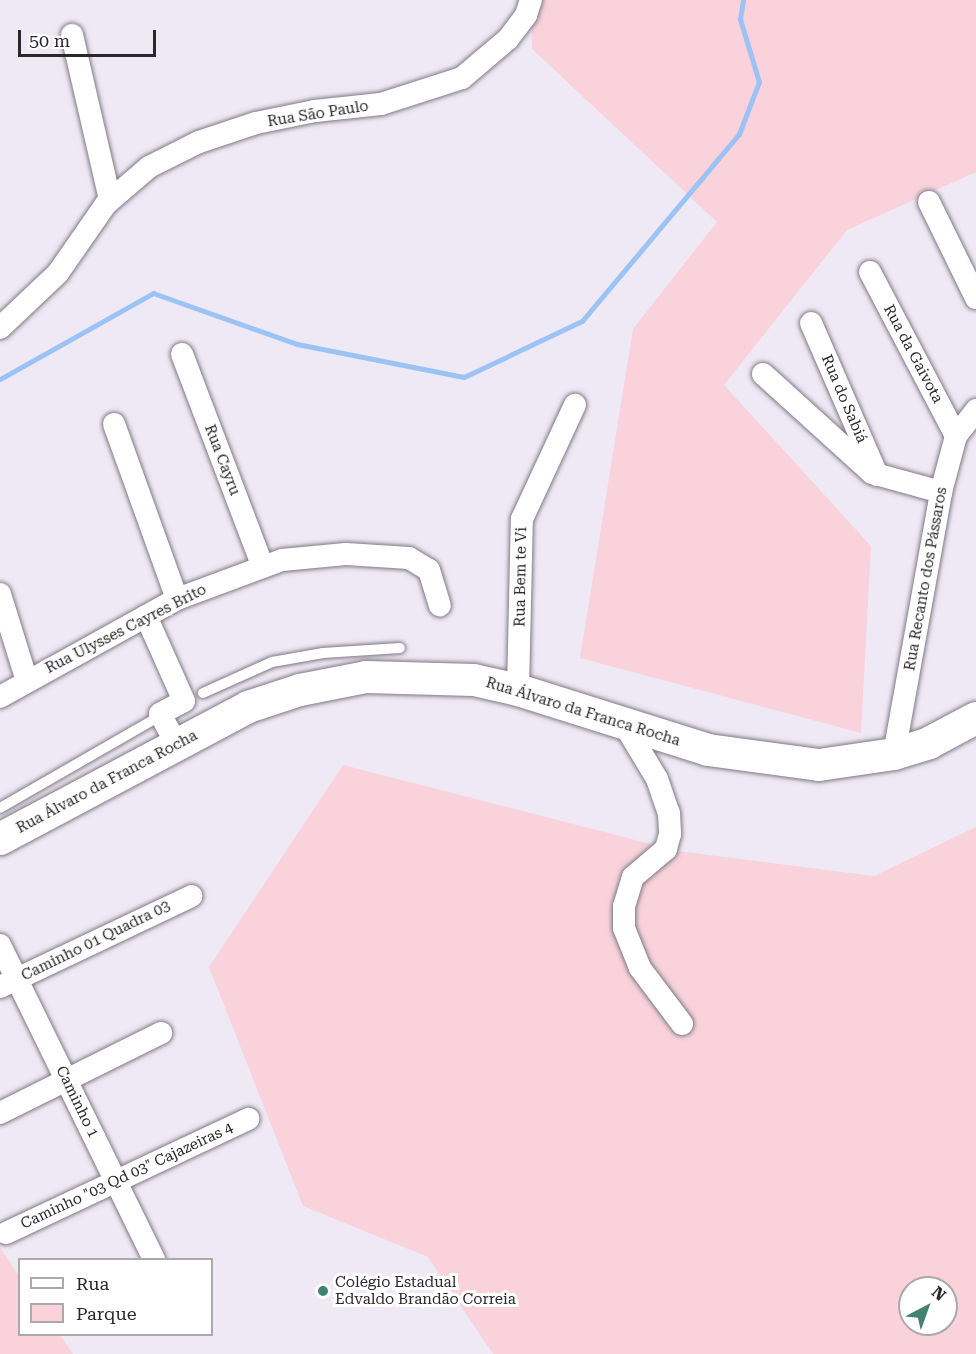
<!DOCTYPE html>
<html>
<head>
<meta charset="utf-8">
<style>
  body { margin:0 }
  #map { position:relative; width:976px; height:1354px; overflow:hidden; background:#efe9f5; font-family:"Roboto Serif",serif }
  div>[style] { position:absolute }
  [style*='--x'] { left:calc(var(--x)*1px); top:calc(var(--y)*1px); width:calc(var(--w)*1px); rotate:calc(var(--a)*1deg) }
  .green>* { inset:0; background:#f9d2db }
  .stream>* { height:5px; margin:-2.5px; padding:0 2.5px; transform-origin:2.5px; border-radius:2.5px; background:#9cc3f5 }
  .roads { filter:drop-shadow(0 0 2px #7f7a85) drop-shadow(0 0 2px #7f7a85) }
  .lane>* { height:10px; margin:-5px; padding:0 5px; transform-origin:5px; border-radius:5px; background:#fff }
  .street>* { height:22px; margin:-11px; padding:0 11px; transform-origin:11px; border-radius:11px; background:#fff }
  .secondary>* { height:32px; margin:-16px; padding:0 16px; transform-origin:16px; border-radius:16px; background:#fff }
  .dots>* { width:16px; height:16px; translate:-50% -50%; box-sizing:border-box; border:3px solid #fff; border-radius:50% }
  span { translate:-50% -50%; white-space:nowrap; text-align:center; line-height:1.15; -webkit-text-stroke:6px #fff; paint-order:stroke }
  .street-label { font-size:15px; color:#2b282d }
  .poi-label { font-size:15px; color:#2b282d }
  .left { translate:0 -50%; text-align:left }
  .legend { position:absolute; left:18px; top:1258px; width:195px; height:78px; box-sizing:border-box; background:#fff; border:2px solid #aaa9ab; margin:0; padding:8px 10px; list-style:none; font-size:18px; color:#2b282d }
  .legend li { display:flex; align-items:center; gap:12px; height:30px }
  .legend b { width:30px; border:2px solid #aaa9ab }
  .north { position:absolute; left:898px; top:1276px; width:60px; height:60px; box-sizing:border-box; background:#fff; border:2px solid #aaa9ab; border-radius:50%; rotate:41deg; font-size:16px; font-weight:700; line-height:24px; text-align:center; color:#2b282d }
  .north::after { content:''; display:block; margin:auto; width:21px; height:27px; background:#418271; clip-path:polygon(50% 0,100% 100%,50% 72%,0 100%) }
  .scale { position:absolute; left:18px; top:30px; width:138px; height:27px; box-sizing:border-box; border:3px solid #2b282d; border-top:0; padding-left:8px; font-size:18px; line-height:21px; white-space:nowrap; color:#2b282d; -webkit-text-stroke:4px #fff; paint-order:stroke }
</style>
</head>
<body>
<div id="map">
  <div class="green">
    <div style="clip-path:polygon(532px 0,976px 0,976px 172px,847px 230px,724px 385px,871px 546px,861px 733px,580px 658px,633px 329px,717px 222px,532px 49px)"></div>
    <div style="clip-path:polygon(evenodd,343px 765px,678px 851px,874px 876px,976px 827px,976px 1354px,493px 1354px,428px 1257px,303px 1206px,209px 967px,343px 765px,910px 1288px,946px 1288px,946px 1324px,910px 1324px,910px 1288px)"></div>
    <div style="clip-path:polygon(0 1247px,19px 1276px,20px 1334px,60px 1335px,73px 1354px,0 1354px)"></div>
  </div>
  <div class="stream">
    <div style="--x:0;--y:379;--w:176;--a:-29.3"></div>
    <div style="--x:153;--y:293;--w:153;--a:19.5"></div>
    <div style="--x:297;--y:344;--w:170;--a:11.2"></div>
    <div style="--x:464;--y:377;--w:131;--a:-25.4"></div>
    <div style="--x:582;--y:321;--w:244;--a:-50"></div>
    <div style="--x:739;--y:134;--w:56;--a:-69"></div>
    <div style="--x:759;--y:82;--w:66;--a:-106.8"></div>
    <div style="--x:740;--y:19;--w:19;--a:-81"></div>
  </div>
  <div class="roads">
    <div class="lane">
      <div style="--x:203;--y:693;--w:76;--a:-24.2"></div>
      <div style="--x:272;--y:662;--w:52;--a:-10"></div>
      <div style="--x:323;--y:653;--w:77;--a:-3.7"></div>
      <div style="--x:0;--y:808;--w:174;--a:-29.9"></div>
    </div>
    <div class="street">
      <div style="--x:72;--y:35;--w:169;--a:77"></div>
      <div style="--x:929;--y:202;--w:107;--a:63.9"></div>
      <div style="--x:870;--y:272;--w:185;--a:62.3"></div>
      <div style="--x:811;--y:323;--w:166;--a:66.5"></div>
      <div style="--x:0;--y:328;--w:80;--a:-43.5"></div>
      <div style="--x:58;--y:273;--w:84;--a:-55.2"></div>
      <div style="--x:106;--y:204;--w:57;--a:-40.7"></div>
      <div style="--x:149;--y:167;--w:56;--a:-26.6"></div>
      <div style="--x:199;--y:142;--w:60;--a:-18.4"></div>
      <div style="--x:256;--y:123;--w:60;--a:-11.5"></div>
      <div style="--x:315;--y:111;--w:66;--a:-6.1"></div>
      <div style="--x:381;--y:104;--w:85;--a:-17.8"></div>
      <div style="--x:462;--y:78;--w:60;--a:-40.3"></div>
      <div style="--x:508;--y:39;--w:30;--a:-53"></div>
      <div style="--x:526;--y:15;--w:16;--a:-72"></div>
      <div style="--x:182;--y:354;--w:226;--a:69.2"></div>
      <div style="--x:763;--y:374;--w:147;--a:42.2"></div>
      <div style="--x:872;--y:473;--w:72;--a:15.4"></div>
      <div style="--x:114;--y:424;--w:186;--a:70.2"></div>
      <div style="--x:0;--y:594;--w:91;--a:72.8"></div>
      <div style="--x:146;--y:616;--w:93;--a:65.9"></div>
      <div style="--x:184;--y:701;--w:27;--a:152"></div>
      <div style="--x:160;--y:714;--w:35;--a:61"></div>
      <div style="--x:518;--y:690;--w:171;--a:-88.7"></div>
      <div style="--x:522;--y:519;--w:126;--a:-65.1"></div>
      <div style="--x:0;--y:697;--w:202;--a:-29"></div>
      <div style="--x:177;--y:599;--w:112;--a:-20.4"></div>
      <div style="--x:282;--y:560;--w:64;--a:-5.4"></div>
      <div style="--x:346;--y:554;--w:63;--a:3.6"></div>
      <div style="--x:409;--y:558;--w:23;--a:31"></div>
      <div style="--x:429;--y:570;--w:37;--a:73"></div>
      <div style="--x:624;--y:724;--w:64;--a:59"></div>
      <div style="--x:657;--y:779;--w:36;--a:71"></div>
      <div style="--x:669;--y:813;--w:21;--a:87"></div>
      <div style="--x:670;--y:834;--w:16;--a:105"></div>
      <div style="--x:666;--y:849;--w:43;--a:139.7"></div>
      <div style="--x:633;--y:877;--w:30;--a:107"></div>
      <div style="--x:624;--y:906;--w:22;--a:90"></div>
      <div style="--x:624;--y:928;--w:43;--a:68.2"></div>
      <div style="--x:640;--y:968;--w:70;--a:53.1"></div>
      <div style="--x:894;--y:754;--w:266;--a:-79.8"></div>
      <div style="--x:941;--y:492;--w:58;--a:-75"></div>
      <div style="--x:956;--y:436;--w:33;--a:-52"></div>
      <div style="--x:0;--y:945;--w:351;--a:63.9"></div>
      <div style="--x:0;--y:987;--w:212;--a:-25.4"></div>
      <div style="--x:0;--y:1113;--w:180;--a:-26.4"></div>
      <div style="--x:6;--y:1233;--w:268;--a:-25.2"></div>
    </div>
    <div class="secondary">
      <div style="--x:0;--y:839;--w:281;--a:-28"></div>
      <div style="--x:248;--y:707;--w:55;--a:-18.1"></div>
      <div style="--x:300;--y:690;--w:67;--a:-11.1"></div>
      <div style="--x:366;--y:677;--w:108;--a:1.6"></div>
      <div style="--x:474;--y:680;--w:45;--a:12.8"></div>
      <div style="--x:518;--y:690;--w:199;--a:17.5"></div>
      <div style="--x:708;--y:750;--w:112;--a:7.7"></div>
      <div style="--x:819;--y:765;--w:76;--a:-8.3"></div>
      <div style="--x:894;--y:754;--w:37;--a:-17"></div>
      <div style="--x:929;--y:743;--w:53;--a:-28"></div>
    </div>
  </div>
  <div class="dots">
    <div style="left:323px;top:1291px;background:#418271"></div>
  </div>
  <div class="street-label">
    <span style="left:318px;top:114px;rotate:-9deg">Rua São Paulo</span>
    <span style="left:913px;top:354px;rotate:62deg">Rua da Gaivota</span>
    <span style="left:844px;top:399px;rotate:67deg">Rua do Sabiá</span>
    <span style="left:222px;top:460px;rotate:69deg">Rua Cayru</span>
    <span style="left:521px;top:577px;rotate:-89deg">Rua Bem te Vi</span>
    <span style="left:926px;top:579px;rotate:-80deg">Rua Recanto dos Pássaros</span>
    <span style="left:126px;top:629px;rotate:-27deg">Rua Ulysses Cayres Brito</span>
    <span style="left:583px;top:712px;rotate:17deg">Rua Álvaro da Franca Rocha</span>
    <span style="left:107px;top:782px;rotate:-28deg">Rua Álvaro da Franca Rocha</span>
    <span style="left:96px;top:941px;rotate:-26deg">Caminho 01 Quadra 03</span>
    <span style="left:77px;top:1102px;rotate:64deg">Caminho 1</span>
    <span style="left:127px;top:1176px;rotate:-25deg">Caminho "03 Qd 03" Cajazeiras 4</span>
  </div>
  <div class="poi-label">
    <span class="left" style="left:335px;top:1291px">Colégio Estadual<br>Edvaldo Brandão Correia</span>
  </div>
  <ul class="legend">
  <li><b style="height:8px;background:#fff"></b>Rua</li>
  <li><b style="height:16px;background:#f9d2db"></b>Parque</li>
  </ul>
  <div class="north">N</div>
  <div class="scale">50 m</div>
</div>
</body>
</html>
